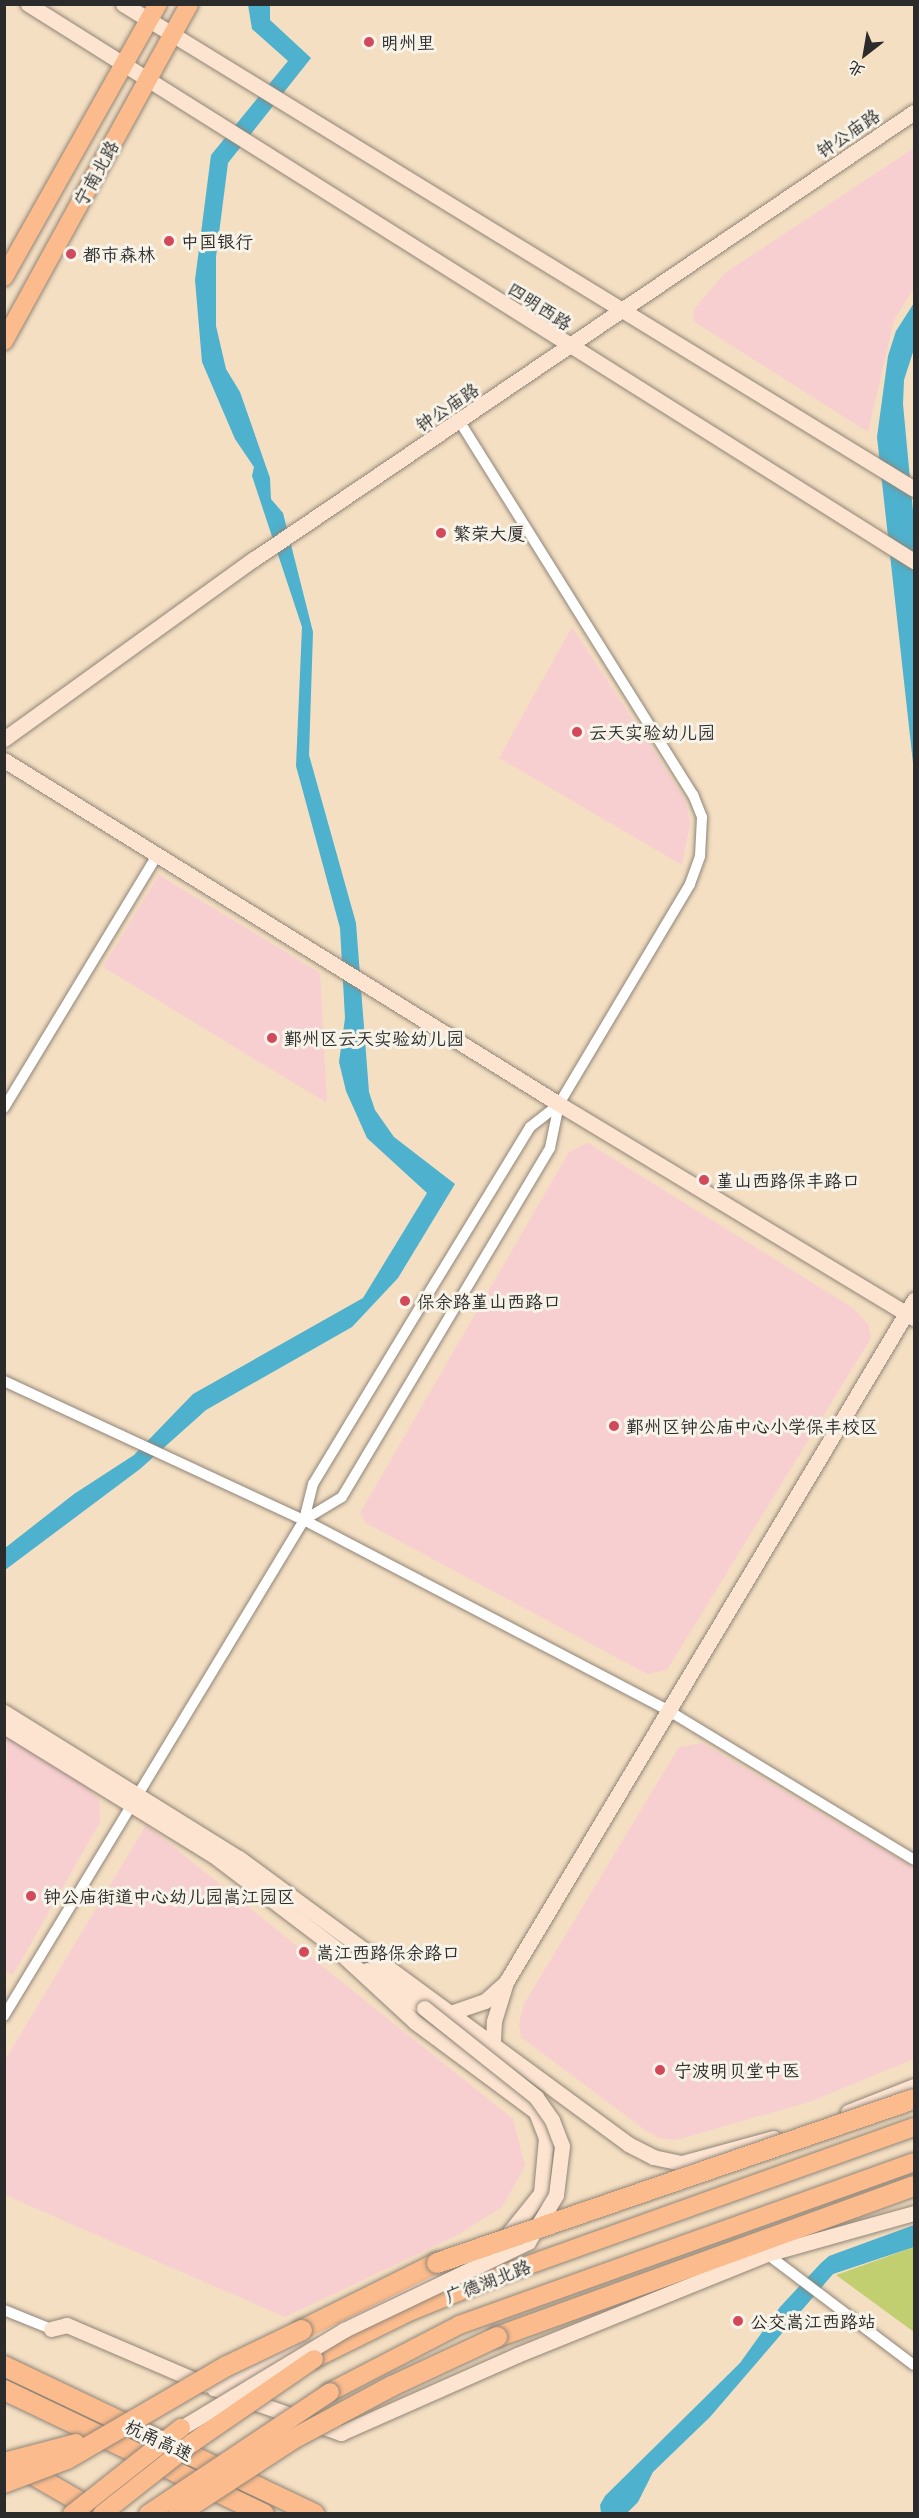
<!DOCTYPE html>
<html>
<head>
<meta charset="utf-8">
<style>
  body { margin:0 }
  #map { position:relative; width:919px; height:2518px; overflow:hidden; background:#f4dfc3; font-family:Mali,"LXGW WenKai TC",sans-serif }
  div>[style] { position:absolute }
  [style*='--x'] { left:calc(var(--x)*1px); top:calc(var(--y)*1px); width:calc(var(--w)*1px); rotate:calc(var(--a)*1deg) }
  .built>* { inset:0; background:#f7cfd0 }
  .green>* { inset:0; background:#c2cf71 }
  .water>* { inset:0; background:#4eb1cd }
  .roads { filter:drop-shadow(0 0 2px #908577) drop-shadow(0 0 2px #908577) }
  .street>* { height:10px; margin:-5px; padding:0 5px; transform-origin:5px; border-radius:5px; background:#fff }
  .secondary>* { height:15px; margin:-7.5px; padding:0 7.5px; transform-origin:7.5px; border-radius:7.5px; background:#fde4d1 }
  .primary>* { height:18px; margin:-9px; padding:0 9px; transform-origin:9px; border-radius:9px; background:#fbbb8d }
  .highway>* { height:20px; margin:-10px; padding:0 10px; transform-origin:10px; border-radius:10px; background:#fbbb8d }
  .bridges { filter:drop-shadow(0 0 2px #908577) drop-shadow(0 0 2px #908577) }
  .secondary-bridge>* { height:15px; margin:-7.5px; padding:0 7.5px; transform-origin:7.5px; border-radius:7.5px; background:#fde4d1 }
  .primary-bridge>* { height:18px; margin:-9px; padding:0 9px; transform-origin:9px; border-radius:9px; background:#fbbb8d }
  .highway-bridge>* { height:20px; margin:-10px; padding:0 10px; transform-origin:10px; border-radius:10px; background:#fbbb8d }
  .dots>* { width:16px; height:16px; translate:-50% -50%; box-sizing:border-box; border:3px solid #f7f3e8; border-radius:50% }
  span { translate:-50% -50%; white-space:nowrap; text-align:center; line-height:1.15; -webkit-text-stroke:6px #f7f3e8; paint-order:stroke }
  .poi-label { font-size:18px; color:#2b2b2b }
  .left { translate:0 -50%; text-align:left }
  .street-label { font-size:18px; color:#2b2b2b }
  .frame { position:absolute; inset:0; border:6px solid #2b2b2b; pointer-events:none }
  .north { position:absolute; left:835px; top:24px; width:60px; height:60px; -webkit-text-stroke:4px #f7f3e8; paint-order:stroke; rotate:211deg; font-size:16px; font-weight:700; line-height:24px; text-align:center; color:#2b2b2b }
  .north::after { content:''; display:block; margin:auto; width:21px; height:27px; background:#2b2b2b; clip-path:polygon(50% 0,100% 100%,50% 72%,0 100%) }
</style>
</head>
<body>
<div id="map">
  <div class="built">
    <div style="clip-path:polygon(914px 148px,914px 288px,894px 320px,868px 432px,693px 321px,694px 309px,725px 273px)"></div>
    <div style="clip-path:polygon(572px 627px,685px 799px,690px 823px,682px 865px,499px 758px)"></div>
    <div style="clip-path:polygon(159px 875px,320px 973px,327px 1103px,103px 967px)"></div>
    <div style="clip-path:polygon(588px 1143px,853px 1308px,868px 1324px,871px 1338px,667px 1670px,647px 1674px,366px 1523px,360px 1513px,569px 1152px)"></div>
    <div style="clip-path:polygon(7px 1734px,75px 1775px,99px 1800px,100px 1822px,13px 1975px,5px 1970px)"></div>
    <div style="clip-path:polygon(702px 1743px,914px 1868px,914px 2059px,809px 2102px,676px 2140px,659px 2138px,645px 2130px,521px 2037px,519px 2024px,524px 2004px,679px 1747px)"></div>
    <div style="clip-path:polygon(146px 1825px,513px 2119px,525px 2166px,502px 2207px,456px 2236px,285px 2317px,5px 2195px,5px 2060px)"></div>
  </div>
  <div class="green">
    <div style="clip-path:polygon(914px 2247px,914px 2332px,836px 2275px)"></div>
  </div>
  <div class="water">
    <div style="clip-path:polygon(248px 5px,270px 5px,270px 20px,311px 58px,228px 163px,216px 257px,216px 326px,226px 369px,240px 392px,270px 478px,271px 499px,283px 513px,313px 632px,309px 755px,356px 923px,369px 1092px,375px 1110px,394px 1137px,455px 1184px,398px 1278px,352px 1327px,206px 1410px,140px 1469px,5px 1570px,5px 1548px,74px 1494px,134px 1455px,193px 1394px,363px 1298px,427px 1193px,367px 1138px,346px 1091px,339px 1062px,345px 1018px,340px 928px,296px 766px,302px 627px,252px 476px,254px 467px,235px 439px,202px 362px,195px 280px,211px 155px,288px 61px,252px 29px)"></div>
    <div style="clip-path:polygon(914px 303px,914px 349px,904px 380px,903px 404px,914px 522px,914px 772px,877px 437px,888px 356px,896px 331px)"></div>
    <div style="clip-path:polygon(914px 2225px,914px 2247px,833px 2274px,710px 2417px,653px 2472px,638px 2502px,627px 2513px,601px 2513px,600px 2505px,605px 2496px,740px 2363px,780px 2307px,821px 2263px,829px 2256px)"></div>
  </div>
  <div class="roads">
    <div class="street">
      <div style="--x:4;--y:1108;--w:296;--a:-58.8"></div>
      <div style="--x:4;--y:1381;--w:331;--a:24.9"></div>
      <div style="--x:304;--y:1520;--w:408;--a:27.6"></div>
      <div style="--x:666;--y:1709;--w:290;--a:31.3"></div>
      <div style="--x:304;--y:1520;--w:44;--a:-31.2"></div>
      <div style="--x:342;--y:1497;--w:406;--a:-59.2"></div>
      <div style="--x:550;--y:1148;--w:45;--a:-78.4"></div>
      <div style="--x:559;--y:1104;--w:256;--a:-59.2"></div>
      <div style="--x:690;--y:884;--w:30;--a:-70"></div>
      <div style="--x:700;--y:856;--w:39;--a:-87"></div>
      <div style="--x:702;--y:817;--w:24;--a:-112"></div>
      <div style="--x:693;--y:795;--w:440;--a:-122"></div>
      <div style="--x:4;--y:2016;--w:580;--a:-58.83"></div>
      <div style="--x:304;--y:1520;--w:37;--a:-76"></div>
      <div style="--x:313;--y:1484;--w:210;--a:-58.8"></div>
      <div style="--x:422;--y:1304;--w:207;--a:-58.6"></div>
      <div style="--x:530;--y:1127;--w:37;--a:-38"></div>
      <div style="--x:767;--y:2254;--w:184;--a:37.1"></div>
      <div style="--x:4;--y:2310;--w:51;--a:22"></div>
    </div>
    <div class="secondary">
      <div style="--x:28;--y:4;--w:1047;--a:32.16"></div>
      <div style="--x:123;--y:4;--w:928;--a:31.51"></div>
      <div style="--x:4;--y:739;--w:308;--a:-35.8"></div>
      <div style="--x:254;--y:559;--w:797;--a:-34.11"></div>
      <div style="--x:4;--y:760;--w:653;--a:31.79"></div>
      <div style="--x:559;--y:1104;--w:415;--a:31.1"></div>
      <div style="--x:4;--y:1712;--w:277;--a:31.9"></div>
      <div style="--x:239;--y:1858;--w:483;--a:36.3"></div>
      <div style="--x:628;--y:2144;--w:28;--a:27"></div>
      <div style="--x:653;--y:2157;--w:30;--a:12"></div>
      <div style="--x:682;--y:2163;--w:95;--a:-15.2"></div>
      <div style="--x:4;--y:1726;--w:246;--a:31.7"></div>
      <div style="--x:213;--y:1855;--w:162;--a:37.2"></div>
      <div style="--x:336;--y:1949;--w:108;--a:42.7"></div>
      <div style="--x:415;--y:2022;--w:151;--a:36.6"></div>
      <div style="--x:536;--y:2112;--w:28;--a:69"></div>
      <div style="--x:546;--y:2138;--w:55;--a:95.2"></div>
      <div style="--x:541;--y:2193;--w:59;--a:128.8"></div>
      <div style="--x:367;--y:1970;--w:69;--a:33.7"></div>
      <div style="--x:506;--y:1982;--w:795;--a:-59.11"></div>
      <div style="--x:453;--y:2012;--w:34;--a:-19"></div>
      <div style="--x:485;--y:2001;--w:28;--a:-42"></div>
      <div style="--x:506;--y:1982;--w:41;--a:107.1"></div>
      <div style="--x:494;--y:2021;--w:21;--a:93"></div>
      <div style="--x:848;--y:2112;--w:71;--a:-21.5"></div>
      <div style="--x:465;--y:2262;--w:281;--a:153.3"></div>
      <div style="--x:214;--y:2388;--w:135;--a:19.5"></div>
      <div style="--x:341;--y:2433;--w:193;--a:-23.9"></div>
      <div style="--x:517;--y:2355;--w:270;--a:-22"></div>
      <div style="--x:767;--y:2254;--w:153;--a:-15.6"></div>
      <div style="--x:51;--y:2329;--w:16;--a:-14"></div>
      <div style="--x:67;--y:2325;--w:151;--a:23.3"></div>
    </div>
    <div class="primary">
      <div style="--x:4;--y:277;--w:313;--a:-60.6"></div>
      <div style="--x:4;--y:341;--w:384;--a:-61.2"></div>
      <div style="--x:314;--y:2359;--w:106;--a:-26.3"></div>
      <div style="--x:409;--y:2312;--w:93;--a:-22.1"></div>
      <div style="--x:495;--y:2277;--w:445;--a:-19.7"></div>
      <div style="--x:330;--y:2392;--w:145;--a:-27.4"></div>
      <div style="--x:459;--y:2325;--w:483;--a:-19.7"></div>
    </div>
    <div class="highway">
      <div style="--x:302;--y:2330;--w:151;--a:-26.4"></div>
      <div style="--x:497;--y:2337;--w:443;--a:-19.9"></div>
      <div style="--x:4;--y:2366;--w:344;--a:25.5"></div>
      <div style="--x:4;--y:2390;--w:288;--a:25.5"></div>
      <div style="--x:18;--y:2466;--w:68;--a:30"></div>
      <div style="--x:77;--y:2500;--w:20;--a:45"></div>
    </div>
  </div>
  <div class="bridges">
    <div class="secondary-bridge">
      <div style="--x:181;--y:2428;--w:190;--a:-31"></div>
      <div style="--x:344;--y:2330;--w:204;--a:-25.6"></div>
      <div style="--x:528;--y:2242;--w:55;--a:-59.2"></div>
      <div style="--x:556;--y:2195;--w:49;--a:-83"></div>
      <div style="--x:562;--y:2146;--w:28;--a:-111"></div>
      <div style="--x:552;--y:2120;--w:28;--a:-125"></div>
      <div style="--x:536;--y:2097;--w:143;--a:-141.5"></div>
    </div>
    <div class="primary-bridge">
      <div style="--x:72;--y:2514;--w:139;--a:-38.3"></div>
      <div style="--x:102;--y:2514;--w:115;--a:-38.3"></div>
      <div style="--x:192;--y:2443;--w:148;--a:-34.5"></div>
      <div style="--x:148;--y:2514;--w:219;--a:-33.8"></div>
    </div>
    <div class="highway-bridge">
      <div style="--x:437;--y:2263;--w:504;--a:-18.97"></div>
      <div style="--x:4;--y:2463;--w:74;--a:-14.8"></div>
      <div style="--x:4;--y:2483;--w:67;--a:-20.9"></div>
      <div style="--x:67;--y:2459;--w:185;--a:-30.2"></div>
      <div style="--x:227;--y:2366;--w:83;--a:-25.6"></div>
      <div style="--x:178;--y:2514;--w:137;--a:-33.1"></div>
      <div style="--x:293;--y:2439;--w:112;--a:-28.2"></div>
      <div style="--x:392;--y:2386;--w:116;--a:-25"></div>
    </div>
  </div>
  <div class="dots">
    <div style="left:369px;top:42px;background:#d1495b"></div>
    <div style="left:169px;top:241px;background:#d1495b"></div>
    <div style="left:71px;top:254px;background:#d1495b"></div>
    <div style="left:441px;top:533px;background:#d1495b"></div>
    <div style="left:577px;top:732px;background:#d1495b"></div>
    <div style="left:272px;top:1038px;background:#d1495b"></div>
    <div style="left:704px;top:1180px;background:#d1495b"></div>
    <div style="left:405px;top:1301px;background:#d1495b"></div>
    <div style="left:614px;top:1426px;background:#d1495b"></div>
    <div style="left:31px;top:1896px;background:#d1495b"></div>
    <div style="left:304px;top:1952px;background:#d1495b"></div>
    <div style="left:660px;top:2070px;background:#d1495b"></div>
    <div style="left:738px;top:2321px;background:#d1495b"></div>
  </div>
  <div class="poi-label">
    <span class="left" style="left:381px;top:42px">明州里</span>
    <span class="left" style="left:181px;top:241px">中国银行</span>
    <span class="left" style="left:83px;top:254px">都市森林</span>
    <span class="left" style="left:453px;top:533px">繁荣大厦</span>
    <span class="left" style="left:589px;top:732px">云天实验幼儿园</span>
    <span class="left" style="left:284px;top:1038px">鄞州区云天实验幼儿园</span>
    <span class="left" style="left:716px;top:1180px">堇山西路保丰路口</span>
    <span class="left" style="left:417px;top:1301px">保余路堇山西路口</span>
    <span class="left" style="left:626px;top:1426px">鄞州区钟公庙中心小学保丰校区</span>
    <span class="left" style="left:43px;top:1896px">钟公庙街道中心幼儿园嵩江园区</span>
    <span class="left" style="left:316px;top:1952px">嵩江西路保余路口</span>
    <span class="left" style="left:674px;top:2070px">宁波明贝堂中医</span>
    <span class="left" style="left:750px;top:2321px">公交嵩江西路站</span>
  </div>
  <div class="street-label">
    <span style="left:848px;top:133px;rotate:-34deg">钟公庙路</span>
    <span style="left:96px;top:173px;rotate:-61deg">宁南北路</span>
    <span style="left:540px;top:306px;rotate:33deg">四明西路</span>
    <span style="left:447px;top:407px;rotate:-34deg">钟公庙路</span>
    <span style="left:488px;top:2281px;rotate:-21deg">广德湖北路</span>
    <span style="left:159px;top:2440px;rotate:25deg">杭甬高速</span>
  </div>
  <div class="frame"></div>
  <div class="north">北</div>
</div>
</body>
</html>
